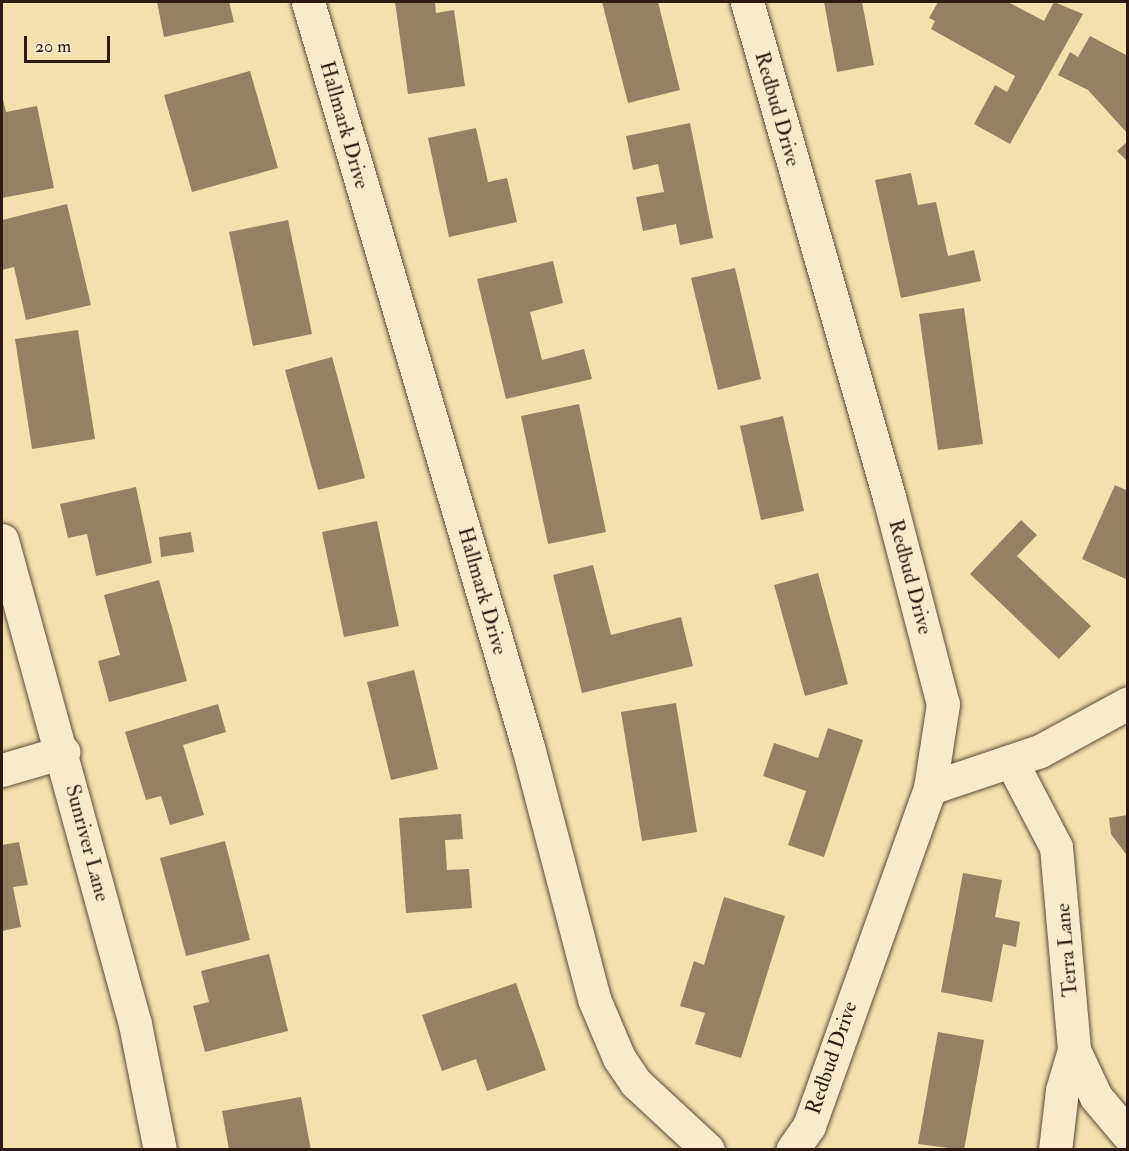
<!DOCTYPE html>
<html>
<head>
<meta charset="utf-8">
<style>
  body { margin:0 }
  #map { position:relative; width:1129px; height:1151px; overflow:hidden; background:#f5dfaf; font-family:"IM FELL Double Pica",serif }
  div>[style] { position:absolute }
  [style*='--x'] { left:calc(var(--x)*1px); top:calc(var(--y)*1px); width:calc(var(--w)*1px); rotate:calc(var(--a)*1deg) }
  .building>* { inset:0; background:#958063 }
  .roads { filter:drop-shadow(0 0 2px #604b38) drop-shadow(0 0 2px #604b38) }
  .minor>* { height:33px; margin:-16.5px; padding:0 16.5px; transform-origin:16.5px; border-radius:16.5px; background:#f8eacb }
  span { translate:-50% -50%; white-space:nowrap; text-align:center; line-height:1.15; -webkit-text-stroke:5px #f8eacb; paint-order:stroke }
  .street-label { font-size:21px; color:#2e1a11 }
  .frame { position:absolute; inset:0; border:3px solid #2e1a11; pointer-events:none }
  .scale { position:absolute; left:24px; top:36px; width:86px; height:27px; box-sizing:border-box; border:3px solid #2e1a11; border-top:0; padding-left:8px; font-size:18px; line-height:21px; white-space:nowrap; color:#2e1a11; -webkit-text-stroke:4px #f8eacb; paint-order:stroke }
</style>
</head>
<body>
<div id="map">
  <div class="building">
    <div style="clip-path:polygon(157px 2px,229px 2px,234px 22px,164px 37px)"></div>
    <div style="clip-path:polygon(395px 2px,435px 2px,436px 13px,454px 10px,465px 86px,408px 94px)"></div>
    <div style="clip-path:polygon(602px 2px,658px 2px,680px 90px,628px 103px)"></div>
    <div style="clip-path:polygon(824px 2px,862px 2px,874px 65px,837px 72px)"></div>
    <div style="clip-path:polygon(938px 2px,1008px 2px,1044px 21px,1054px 2px,1083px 14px,1010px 144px,974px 124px,995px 85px,1007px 92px,1015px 76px,931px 29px,935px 21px,929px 18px)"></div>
    <div style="clip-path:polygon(1090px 36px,1128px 56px,1128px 134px,1088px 90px,1058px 75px,1070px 52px,1078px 57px)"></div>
    <div style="clip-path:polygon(250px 71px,278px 168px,192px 192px,164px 95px)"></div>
    <div style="clip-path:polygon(2px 95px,6px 112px,37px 106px,54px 188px,2px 198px)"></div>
    <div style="clip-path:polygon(690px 123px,713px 238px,680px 245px,676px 224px,643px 231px,636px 197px,664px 192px,658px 164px,633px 170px,626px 136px)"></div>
    <div style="clip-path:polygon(476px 128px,488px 182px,507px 178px,517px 222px,449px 237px,428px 138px)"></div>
    <div style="clip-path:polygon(1128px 141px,1128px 162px,1117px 151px)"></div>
    <div style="clip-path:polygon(911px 173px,918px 205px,936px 202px,948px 256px,974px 250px,981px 281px,901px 298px,875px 180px)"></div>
    <div style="clip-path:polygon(67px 204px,91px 305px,26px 320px,14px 267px,2px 270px,2px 220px)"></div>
    <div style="clip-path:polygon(288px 220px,312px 334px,253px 346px,229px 232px)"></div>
    <div style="clip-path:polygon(553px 261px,563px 303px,530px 312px,542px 360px,584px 349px,592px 379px,506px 399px,477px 279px)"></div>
    <div style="clip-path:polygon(735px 268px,761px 379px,718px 390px,691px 278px)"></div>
    <div style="clip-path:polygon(964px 308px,983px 444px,938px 450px,919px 314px)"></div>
    <div style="clip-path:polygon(78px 330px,95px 439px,32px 449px,15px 339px)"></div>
    <div style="clip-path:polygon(332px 357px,365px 478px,318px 490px,285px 370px)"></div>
    <div style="clip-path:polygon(579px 404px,606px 532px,548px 544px,521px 416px)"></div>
    <div style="clip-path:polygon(783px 416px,804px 511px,761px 520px,740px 426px)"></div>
    <div style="clip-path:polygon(1115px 485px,1128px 491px,1128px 580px,1082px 559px)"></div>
    <div style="clip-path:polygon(136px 487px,152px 563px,96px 576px,87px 534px,68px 538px,60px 504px)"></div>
    <div style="clip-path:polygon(1021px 520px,1037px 535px,1017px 556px,1091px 626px,1059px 659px,970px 574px)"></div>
    <div style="clip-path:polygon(377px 521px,399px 626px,344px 637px,322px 532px)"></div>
    <div style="clip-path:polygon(191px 532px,194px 552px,161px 557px,159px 537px)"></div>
    <div style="clip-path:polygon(593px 565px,611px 635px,681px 617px,693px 666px,582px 693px,553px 575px)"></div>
    <div style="clip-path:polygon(818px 573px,848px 684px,805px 696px,774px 585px)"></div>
    <div style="clip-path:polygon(159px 580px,187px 681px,109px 702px,98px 661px,120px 655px,104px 595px)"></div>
    <div style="clip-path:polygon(414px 670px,438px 769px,391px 780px,367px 682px)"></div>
    <div style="clip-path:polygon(676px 703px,697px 832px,642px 841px,621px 712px)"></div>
    <div style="clip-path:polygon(218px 704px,226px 732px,183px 745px,204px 815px,170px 825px,161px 796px,146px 800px,125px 732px)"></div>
    <div style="clip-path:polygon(828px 728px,863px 740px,824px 857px,788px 845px,806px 791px,763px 776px,774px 743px,818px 758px)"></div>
    <div style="clip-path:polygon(461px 814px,463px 839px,445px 840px,447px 870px,469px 869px,472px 908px,406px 913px,399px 818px)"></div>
    <div style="clip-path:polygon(1128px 815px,1128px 857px,1111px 834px,1109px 818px)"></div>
    <div style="clip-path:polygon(225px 841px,250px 940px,186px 956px,160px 858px)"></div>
    <div style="clip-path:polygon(19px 842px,28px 885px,13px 887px,21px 927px,2px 931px,2px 845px)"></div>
    <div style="clip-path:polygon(963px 873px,1002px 880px,995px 917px,1020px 922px,1016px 947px,1003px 944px,992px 1002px,941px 992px)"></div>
    <div style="clip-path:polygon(724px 897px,785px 916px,741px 1058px,695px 1044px,705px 1013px,680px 1006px,694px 961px,704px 965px)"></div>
    <div style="clip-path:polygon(269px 954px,288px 1031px,205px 1052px,193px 1006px,209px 1002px,201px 971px)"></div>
    <div style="clip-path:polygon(516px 983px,546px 1070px,487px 1091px,476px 1059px,442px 1071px,422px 1015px)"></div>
    <div style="clip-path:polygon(938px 1032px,984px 1040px,964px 1150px,918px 1144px)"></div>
    <div style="clip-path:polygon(301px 1097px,311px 1150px,229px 1150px,222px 1111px)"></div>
  </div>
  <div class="roads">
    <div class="minor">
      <div style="--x:308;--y:2;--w:777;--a:73.55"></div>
      <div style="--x:528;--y:747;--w:260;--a:75.3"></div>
      <div style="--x:594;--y:999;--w:64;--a:67"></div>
      <div style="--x:619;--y:1058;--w:30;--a:56"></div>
      <div style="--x:636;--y:1083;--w:98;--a:42.9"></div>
      <div style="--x:747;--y:2;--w:515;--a:73.99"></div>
      <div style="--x:889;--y:497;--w:214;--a:75.4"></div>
      <div style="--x:943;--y:704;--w:85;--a:98.8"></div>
      <div style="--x:930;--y:788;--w:359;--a:109.7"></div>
      <div style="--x:809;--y:1126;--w:29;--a:125"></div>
      <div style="--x:2;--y:540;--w:502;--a:74.63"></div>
      <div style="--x:135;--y:1024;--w:128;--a:78.8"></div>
      <div style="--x:1011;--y:761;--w:97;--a:62.4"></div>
      <div style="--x:1056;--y:847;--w:204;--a:84.9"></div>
      <div style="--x:1074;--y:1050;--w:52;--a:64.9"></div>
      <div style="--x:1096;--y:1097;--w:50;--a:49.9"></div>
      <div style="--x:2;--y:770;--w:64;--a:-16.4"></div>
      <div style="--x:930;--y:788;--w:116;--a:-18.6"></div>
      <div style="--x:1040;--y:751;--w:100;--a:-28.6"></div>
      <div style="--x:1055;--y:1150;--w:60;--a:-83.3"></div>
      <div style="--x:1062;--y:1090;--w:42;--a:-73.3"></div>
    </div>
  </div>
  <div class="street-label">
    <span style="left:777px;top:109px;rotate:74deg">Redbud Drive</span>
    <span style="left:344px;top:125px;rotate:74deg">Hallmark Drive</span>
    <span style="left:910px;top:577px;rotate:75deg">Redbud Drive</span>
    <span style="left:482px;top:591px;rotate:74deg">Hallmark Drive</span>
    <span style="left:87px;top:843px;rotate:75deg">Sunriver Lane</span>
    <span style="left:1067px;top:950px;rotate:-95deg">Terra Lane</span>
    <span style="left:832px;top:1058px;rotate:-71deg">Redbud Drive</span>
  </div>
  <div class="frame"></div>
  <div class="scale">20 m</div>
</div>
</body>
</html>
